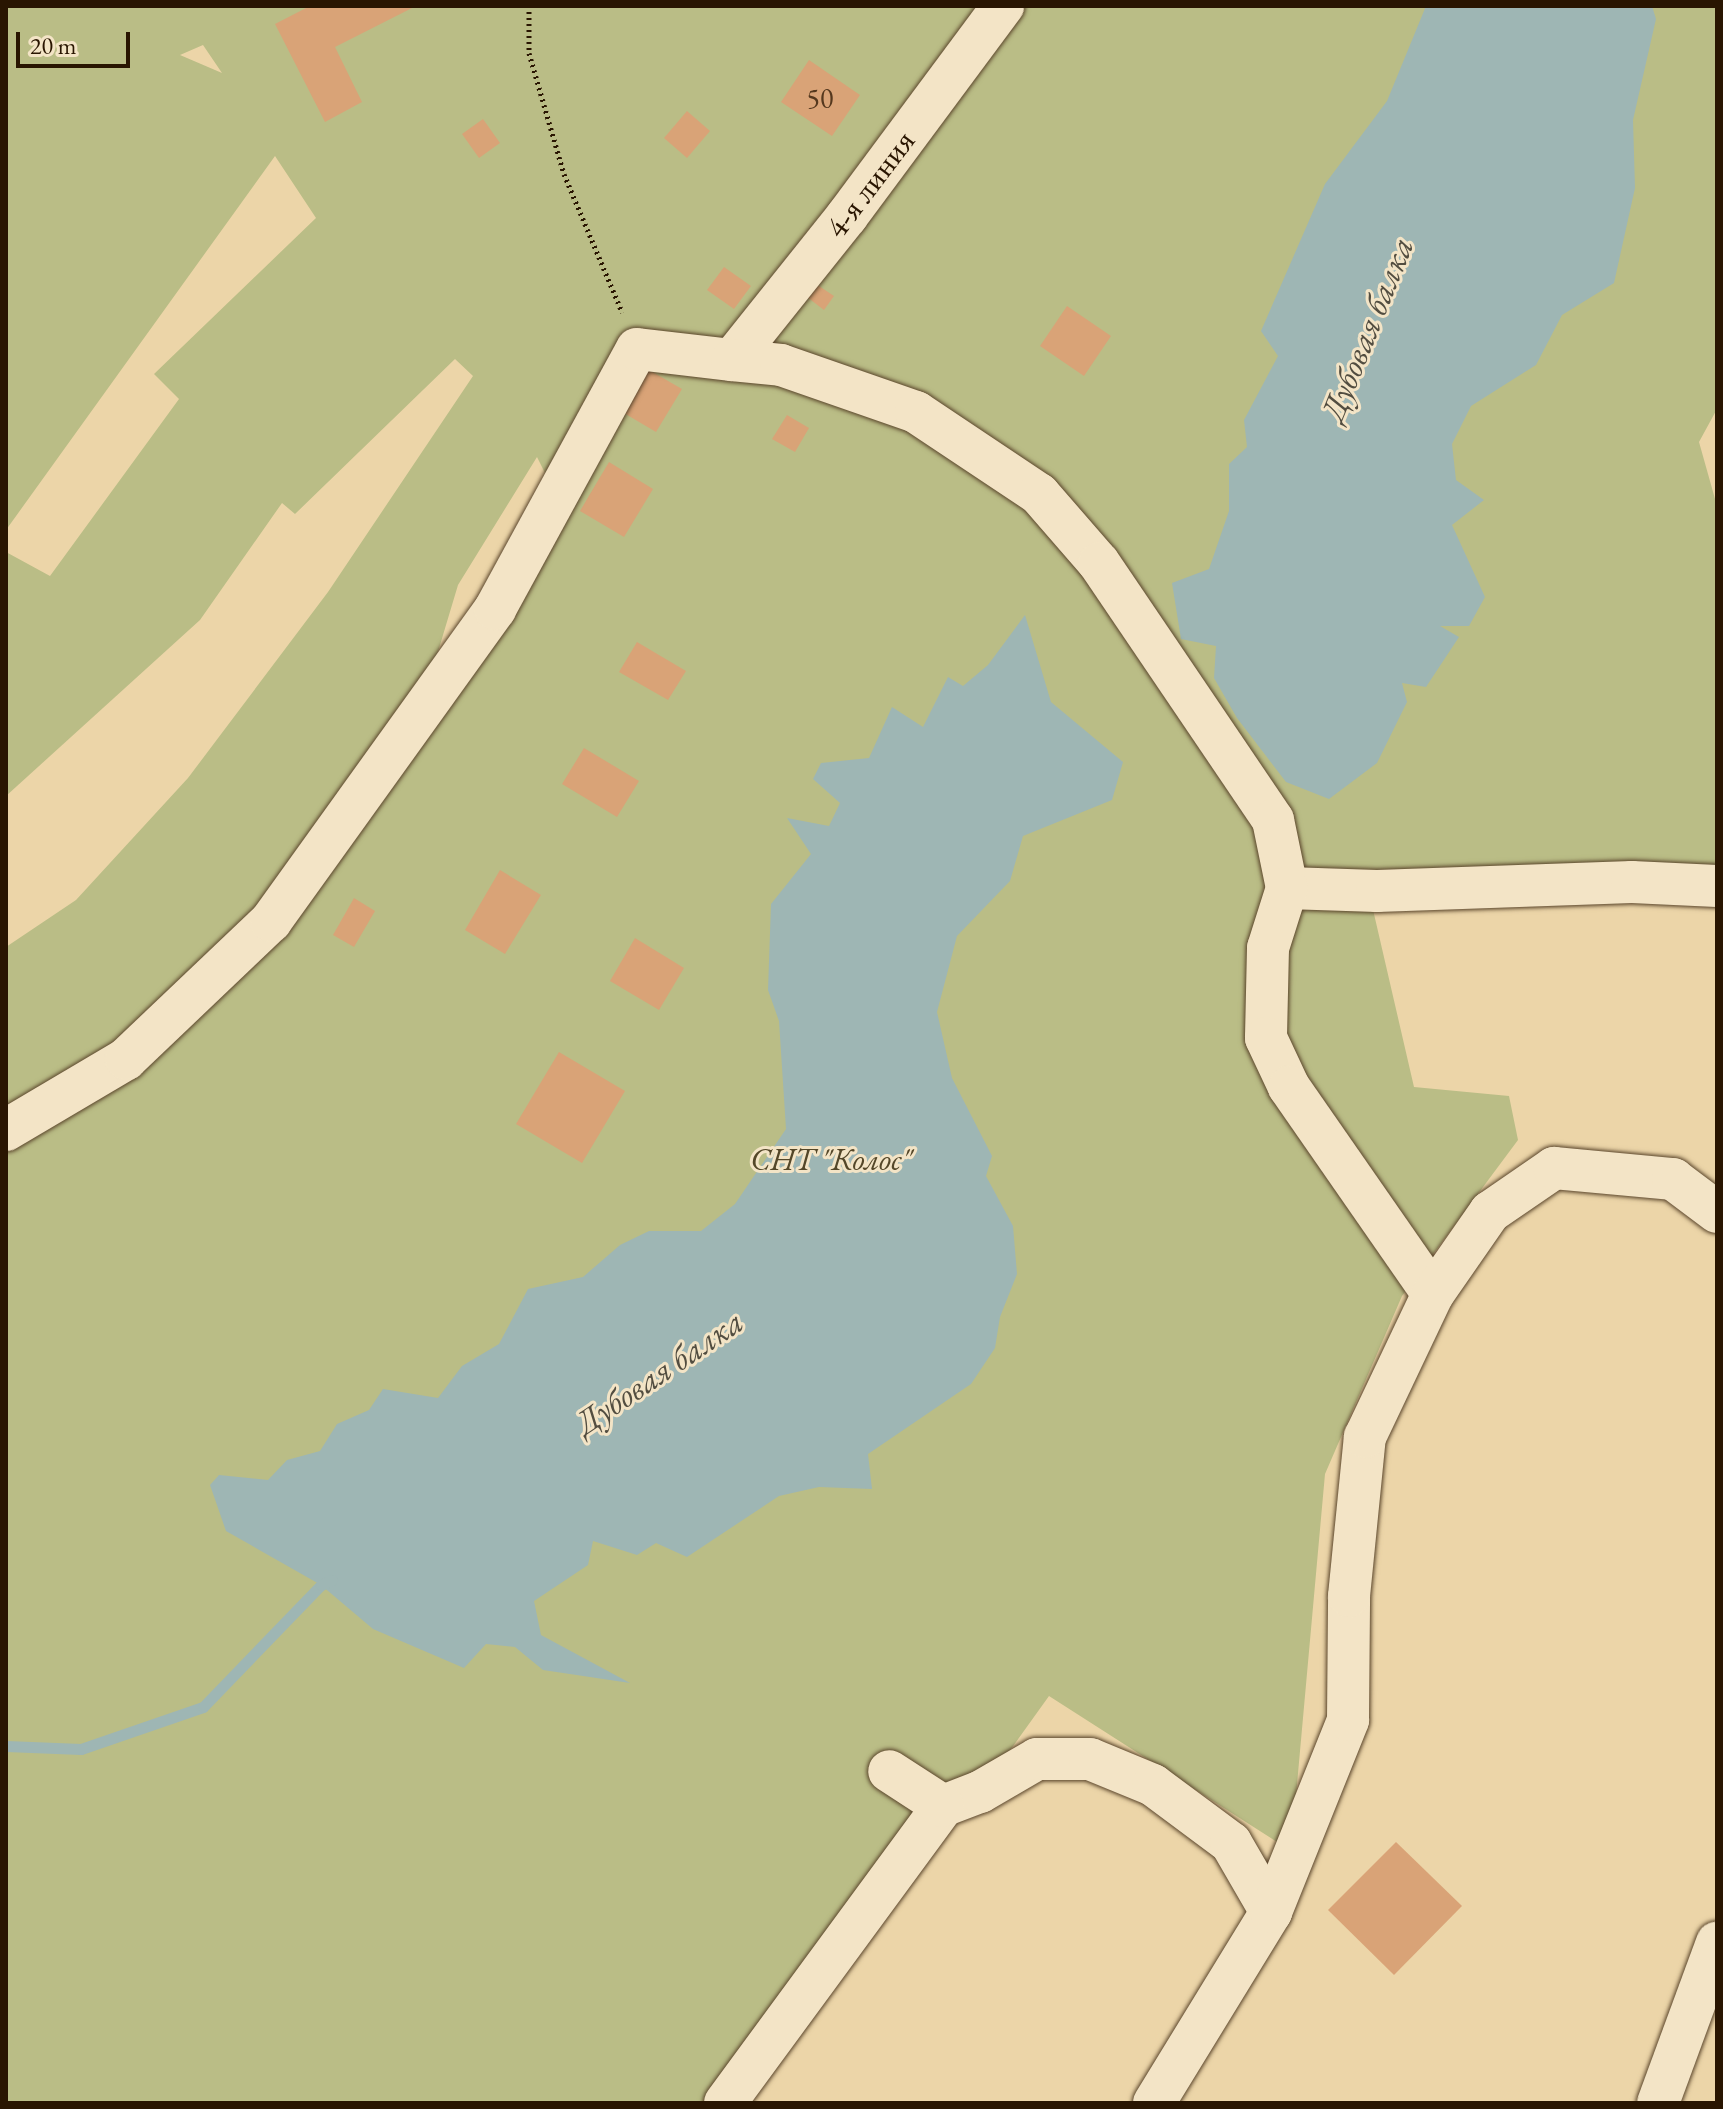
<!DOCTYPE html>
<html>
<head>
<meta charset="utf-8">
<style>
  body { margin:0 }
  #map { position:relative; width:1723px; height:2109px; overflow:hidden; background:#ecd5a8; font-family:"EB Garamond",serif }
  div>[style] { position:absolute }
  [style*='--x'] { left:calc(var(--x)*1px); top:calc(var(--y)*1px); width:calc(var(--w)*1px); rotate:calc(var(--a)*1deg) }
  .green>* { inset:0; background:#babd86 }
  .water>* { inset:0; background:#9eb6b4 }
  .stream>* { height:11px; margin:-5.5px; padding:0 5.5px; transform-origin:5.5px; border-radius:5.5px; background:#9eb6b4 }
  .building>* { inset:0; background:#d9a377 }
  .path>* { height:5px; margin-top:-2.5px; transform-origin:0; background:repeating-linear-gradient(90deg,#291501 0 2px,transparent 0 6px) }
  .roads { filter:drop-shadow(0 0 2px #5a452b) drop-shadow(0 0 2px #5a452b) }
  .street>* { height:42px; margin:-21px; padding:0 21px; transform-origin:21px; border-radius:21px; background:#f3e4c6 }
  span { translate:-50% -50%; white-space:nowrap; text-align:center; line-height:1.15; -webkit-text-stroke:6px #f3e4c6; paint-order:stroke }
  .number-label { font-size:28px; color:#55381e }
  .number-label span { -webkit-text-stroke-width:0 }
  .street-label { font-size:32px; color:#291501 }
  .park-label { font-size:32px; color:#544729; font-style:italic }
  .water-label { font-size:34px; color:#524d40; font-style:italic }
  .frame { position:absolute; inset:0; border:8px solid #291501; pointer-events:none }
  .scale { position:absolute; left:16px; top:32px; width:114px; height:36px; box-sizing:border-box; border:4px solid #291501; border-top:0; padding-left:10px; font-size:24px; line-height:28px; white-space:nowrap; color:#291501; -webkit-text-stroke:6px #f3e4c6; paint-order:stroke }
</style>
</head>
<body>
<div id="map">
  <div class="green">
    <div style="clip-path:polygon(evenodd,6px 6px,1717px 6px,1717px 409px,1699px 442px,1717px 506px,1717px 869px,1365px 875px,1414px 1087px,1509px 1096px,1518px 1140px,1402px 1296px,1325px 1474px,1291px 1851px,1049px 1696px,1003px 1760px,710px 2103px,6px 2103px,6px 1147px,115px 1049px,6px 1116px,6px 947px,76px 900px,188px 778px,328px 592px,473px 376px,455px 359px,295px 514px,282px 503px,200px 620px,6px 796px,6px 552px,50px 576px,179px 399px,154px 374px,316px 218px,275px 156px,6px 530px,6px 6px,203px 45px,222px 73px,180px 55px,203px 45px,6px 6px,537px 457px,565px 513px,428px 685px,458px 585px,537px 457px)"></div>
  </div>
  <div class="water">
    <div style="clip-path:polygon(1426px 6px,1652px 6px,1656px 19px,1633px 120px,1635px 188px,1614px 283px,1562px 315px,1536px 365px,1471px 406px,1452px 444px,1456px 480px,1484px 500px,1452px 525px,1485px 597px,1469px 626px,1440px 626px,1459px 637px,1426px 687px,1402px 683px,1407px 702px,1377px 763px,1329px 799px,1286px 782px,1237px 718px,1214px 678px,1216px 646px,1181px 639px,1172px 583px,1209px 569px,1229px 511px,1229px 464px,1247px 447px,1244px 420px,1278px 356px,1261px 331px,1325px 184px,1387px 101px)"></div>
    <div style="clip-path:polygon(1025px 615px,1051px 702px,1123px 762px,1112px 800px,1023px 836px,1010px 881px,957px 936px,937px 1012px,952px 1078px,992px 1156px,986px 1176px,1013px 1226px,1017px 1274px,1000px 1317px,995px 1348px,971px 1384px,868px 1454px,872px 1489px,819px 1487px,779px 1496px,687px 1557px,656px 1543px,637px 1555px,593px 1541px,588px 1565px,534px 1601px,541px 1635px,630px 1683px,543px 1670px,515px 1647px,486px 1644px,464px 1668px,373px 1629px,321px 1585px,226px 1531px,210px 1485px,219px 1475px,268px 1480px,287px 1460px,320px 1451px,337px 1424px,369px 1410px,383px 1389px,438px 1398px,462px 1366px,499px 1344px,528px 1289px,583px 1277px,620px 1245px,649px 1231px,701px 1231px,735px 1204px,786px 1129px,779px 1021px,768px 990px,771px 904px,811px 854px,787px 818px,829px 826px,840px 803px,813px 779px,821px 763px,869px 758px,892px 707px,923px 727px,948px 677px,963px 686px,988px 665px)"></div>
  </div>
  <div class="stream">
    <div style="--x:6;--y:1746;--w:75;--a:2.3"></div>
    <div style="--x:81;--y:1749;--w:129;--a:-19"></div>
    <div style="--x:203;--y:1707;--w:170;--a:-46"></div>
    <div style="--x:321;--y:1585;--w:12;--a:-24"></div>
  </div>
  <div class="building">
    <div style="clip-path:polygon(310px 6px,416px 6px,335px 47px,362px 102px,325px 122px,275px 24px)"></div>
    <div style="clip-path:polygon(809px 60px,860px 95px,832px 136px,781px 102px)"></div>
    <div style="clip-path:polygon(687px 111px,710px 131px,687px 158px,664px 138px)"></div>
    <div style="clip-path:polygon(483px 119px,500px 143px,479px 158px,462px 134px)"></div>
    <div style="clip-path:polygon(724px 267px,751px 286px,734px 309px,707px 290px)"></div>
    <div style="clip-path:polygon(816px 284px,834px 296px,824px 310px,807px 297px)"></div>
    <div style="clip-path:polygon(1067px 306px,1111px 336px,1084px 376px,1040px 346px)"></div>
    <div style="clip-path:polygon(637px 363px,682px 389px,656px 432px,612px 406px)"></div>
    <div style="clip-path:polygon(787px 415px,809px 428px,795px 452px,772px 439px)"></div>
    <div style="clip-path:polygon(609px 462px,653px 489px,624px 537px,580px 511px)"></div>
    <div style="clip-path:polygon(637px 642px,686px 671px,668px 700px,619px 672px)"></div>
    <div style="clip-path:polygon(584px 748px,639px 781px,617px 817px,562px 784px)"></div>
    <div style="clip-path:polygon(500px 870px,541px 895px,505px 954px,465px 930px)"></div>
    <div style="clip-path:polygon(354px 898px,375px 911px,354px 947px,333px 935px)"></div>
    <div style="clip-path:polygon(635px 938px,684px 968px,659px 1010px,610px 981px)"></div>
    <div style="clip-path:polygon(559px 1052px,625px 1091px,582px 1163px,516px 1124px)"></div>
    <div style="clip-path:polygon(1396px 1842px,1462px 1906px,1394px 1975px,1328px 1910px)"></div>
  </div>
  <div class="path">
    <div style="--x:529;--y:6;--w:47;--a:90"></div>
    <div style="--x:529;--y:53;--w:126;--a:73.9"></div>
    <div style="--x:564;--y:174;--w:150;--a:67.2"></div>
  </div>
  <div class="roads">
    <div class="street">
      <div style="--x:732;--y:360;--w:184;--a:-51.4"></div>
      <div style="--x:847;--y:216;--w:262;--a:-53.4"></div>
      <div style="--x:1287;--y:888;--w:90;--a:1.9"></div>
      <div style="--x:1377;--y:891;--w:255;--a:-2"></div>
      <div style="--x:1632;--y:882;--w:85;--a:2.7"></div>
      <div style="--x:6;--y:1130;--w:139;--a:-30.6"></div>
      <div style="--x:126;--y:1059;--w:200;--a:-43.6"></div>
      <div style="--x:271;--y:921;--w:384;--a:-54.3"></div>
      <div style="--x:495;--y:609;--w:296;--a:-61.4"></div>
      <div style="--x:637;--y:349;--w:96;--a:6.6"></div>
      <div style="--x:732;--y:360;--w:49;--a:5.8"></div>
      <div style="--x:781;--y:365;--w:143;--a:19.2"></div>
      <div style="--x:916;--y:412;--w:148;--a:33.7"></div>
      <div style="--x:1039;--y:494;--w:91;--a:49"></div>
      <div style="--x:1099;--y:563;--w:310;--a:55.9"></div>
      <div style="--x:1273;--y:820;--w:69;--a:78.4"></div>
      <div style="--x:1287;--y:888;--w:63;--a:107.6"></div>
      <div style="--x:1268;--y:948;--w:90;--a:91.3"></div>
      <div style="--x:1266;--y:1038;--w:54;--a:64.9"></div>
      <div style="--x:1289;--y:1087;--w:252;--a:55.2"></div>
      <div style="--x:943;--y:1806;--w:40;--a:-21"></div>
      <div style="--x:980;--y:1792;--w:66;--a:-30.1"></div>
      <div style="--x:1037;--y:1759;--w:53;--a:0"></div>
      <div style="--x:1090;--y:1759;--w:68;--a:22.4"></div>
      <div style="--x:1153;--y:1785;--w:97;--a:36.6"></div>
      <div style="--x:1231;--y:1843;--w:80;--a:59.9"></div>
      <div style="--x:725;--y:2103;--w:368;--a:-53.7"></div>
      <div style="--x:943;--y:1806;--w:64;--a:-147.1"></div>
      <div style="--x:1154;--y:2103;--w:224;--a:-58.5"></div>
      <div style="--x:1271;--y:1912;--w:207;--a:-68.1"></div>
      <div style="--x:1348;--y:1720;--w:124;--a:-89.5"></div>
      <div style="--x:1349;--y:1596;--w:160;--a:-84.3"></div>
      <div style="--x:1365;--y:1437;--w:158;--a:-64.6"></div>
      <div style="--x:1433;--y:1294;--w:100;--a:-55.2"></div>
      <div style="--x:1490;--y:1212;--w:78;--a:-34.5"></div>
      <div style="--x:1554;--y:1168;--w:120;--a:5.3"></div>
      <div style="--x:1673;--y:1179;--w:55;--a:36.9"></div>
      <div style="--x:1658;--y:2103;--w:171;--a:-69.8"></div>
    </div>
  </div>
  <div class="number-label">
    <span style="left:820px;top:98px">50</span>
  </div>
  <div class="street-label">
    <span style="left:870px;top:184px;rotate:-53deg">4-я линия</span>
  </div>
  <div class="park-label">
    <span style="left:831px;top:1159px">СНТ "Колос"</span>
  </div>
  <div class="water-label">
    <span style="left:1367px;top:329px;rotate:-68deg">Дубовая балка</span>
    <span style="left:659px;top:1372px;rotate:-34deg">Дубовая балка</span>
  </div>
  <div class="frame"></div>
  <div class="scale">20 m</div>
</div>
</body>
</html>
